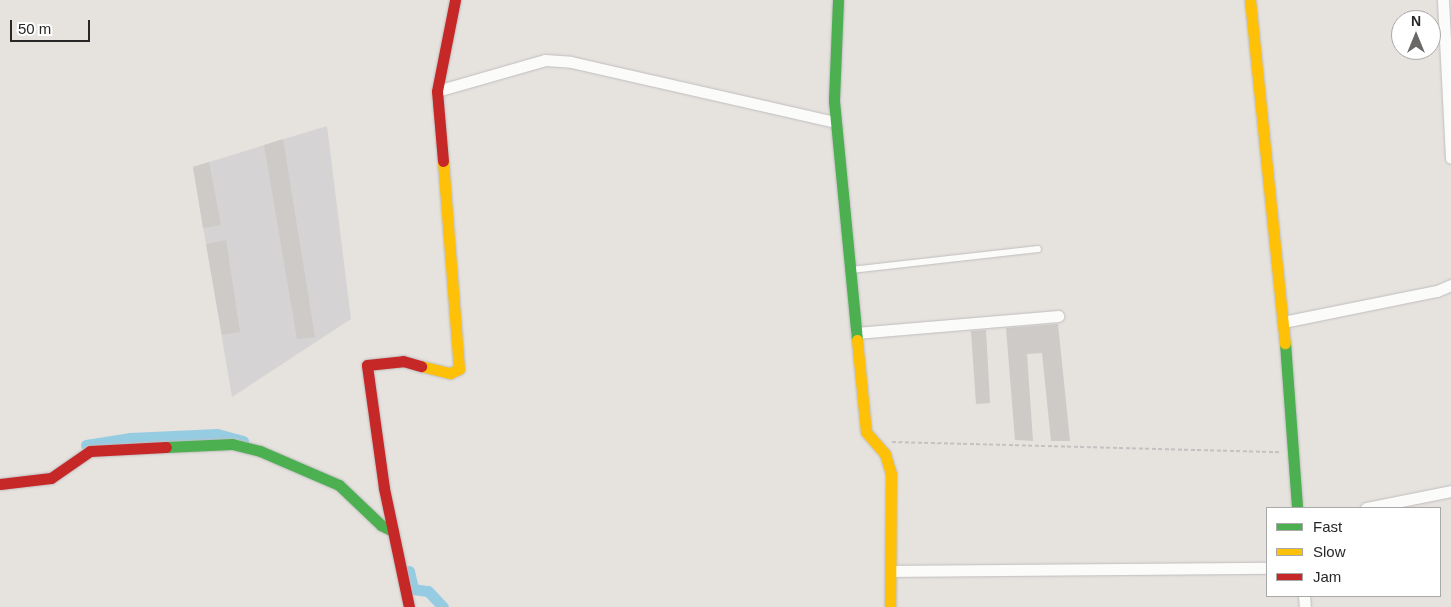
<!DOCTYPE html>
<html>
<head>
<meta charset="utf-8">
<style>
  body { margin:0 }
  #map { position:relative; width:1451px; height:607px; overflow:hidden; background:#e6e2de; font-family:Arial,sans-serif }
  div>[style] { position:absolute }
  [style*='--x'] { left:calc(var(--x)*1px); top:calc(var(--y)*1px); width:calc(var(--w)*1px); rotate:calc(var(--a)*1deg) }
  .industrial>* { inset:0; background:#d6d3d5 }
  .canal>* { height:11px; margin:-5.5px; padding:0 5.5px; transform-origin:5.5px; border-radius:5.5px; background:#96cce2 }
  .building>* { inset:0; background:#cdcac7 }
  .path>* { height:2px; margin-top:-1px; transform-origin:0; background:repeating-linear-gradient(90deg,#c2c2c2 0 4px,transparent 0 6.5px) }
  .roads { filter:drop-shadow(0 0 1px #bfbebf) drop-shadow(0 0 1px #bfbebf) }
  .lane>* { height:5.5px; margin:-2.75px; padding:0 2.75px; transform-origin:2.75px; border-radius:2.75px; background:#fbfbfa }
  .street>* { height:11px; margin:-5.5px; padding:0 5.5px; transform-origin:5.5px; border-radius:5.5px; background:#fbfbfa }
  .fast>* { height:11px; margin:-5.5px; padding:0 5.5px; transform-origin:5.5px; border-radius:5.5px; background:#4caf50 }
  .slow>* { height:11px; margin:-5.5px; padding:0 5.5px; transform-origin:5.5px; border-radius:5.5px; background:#ffc107 }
  .jam>* { height:11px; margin:-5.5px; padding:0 5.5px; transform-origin:5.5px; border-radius:5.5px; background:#c62828 }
  span { translate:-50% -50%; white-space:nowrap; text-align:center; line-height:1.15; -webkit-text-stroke:4px #fff; paint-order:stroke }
  .legend { position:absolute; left:1266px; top:507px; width:175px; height:90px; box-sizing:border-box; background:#fff; border:1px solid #a9a9a9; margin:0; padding:6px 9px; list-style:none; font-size:15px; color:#272727 }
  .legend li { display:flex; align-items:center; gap:10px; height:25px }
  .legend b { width:25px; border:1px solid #a9a9a9 }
  .north { position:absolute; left:1391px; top:10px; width:50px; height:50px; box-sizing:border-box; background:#fff; border:1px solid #a9a9a9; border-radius:50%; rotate:0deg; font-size:14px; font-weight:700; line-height:20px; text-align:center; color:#272727 }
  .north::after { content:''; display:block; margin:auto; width:18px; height:22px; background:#6a6867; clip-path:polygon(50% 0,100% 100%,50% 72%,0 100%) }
  .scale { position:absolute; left:10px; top:20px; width:80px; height:22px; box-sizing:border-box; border:2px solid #272727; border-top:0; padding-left:6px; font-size:15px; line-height:18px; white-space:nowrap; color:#272727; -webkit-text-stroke:4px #fff; paint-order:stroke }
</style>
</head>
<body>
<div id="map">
  <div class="industrial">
    <div style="clip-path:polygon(327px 126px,351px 319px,232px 397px,193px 167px)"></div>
  </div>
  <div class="canal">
    <div style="--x:86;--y:445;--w:45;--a:-9"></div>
    <div style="--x:130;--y:438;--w:87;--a:-2.6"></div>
    <div style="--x:217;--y:434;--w:27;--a:15"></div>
    <div style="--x:409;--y:571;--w:18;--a:77"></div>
    <div style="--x:413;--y:589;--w:15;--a:8"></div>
    <div style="--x:428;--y:591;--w:22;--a:47"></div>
  </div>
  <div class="building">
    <div style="clip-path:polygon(283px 139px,315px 337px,297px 339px,264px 145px)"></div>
    <div style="clip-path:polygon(209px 162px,221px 225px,203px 228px,193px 167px)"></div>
    <div style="clip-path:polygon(226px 240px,240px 332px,222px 335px,206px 244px)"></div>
    <div style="clip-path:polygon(1058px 324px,1070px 441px,1051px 441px,1042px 353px,1027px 354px,1033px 441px,1015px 440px,1006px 328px)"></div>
    <div style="clip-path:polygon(986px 330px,990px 403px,976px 404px,971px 331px)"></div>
  </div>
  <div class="path">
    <div style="--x:892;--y:442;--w:388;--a:1.5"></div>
  </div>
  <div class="roads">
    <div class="lane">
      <div style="--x:851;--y:270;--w:188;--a:-6.4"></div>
    </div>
    <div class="street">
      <div style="--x:1443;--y:0;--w:158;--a:87.1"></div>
      <div style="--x:437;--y:91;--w:112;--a:-16"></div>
      <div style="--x:545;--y:60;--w:26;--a:4"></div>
      <div style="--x:571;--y:62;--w:272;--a:12.8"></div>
      <div style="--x:1283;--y:322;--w:157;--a:-11.4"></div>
      <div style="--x:1437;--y:291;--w:15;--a:-23"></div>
      <div style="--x:856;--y:333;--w:203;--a:-4.8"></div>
      <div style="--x:1366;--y:508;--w:87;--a:-11.3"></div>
      <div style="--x:891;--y:571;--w:376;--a:-0.5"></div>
      <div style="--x:1304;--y:596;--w:11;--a:85"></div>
    </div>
    <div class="fast">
      <div style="--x:838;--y:0;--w:101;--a:92.3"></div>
      <div style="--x:834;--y:101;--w:240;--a:84.5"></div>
      <div style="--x:1285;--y:343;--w:165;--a:85.8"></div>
      <div style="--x:166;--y:447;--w:66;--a:-2.6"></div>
      <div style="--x:232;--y:444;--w:29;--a:14"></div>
      <div style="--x:260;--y:451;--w:86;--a:23.3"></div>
      <div style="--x:339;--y:485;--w:58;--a:43.6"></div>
      <div style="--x:381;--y:525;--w:13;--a:27"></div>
    </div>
    <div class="slow">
      <div style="--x:1250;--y:0;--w:345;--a:84.2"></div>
      <div style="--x:857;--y:340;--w:92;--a:84.4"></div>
      <div style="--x:866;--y:432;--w:29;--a:49"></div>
      <div style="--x:885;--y:454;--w:21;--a:73"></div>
      <div style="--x:891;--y:474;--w:133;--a:90.4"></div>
      <div style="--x:421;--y:366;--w:30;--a:14"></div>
      <div style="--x:450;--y:373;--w:10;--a:-24"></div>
      <div style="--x:459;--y:369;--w:209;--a:-94.4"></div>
    </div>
    <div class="jam">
      <div style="--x:443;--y:161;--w:70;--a:-94.9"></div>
      <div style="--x:437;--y:91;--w:93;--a:-78.8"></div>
      <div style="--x:0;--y:484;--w:51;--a:-6.7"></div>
      <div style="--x:51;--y:478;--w:47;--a:-34.7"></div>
      <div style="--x:90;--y:451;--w:76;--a:-3"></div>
      <div style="--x:409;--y:607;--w:122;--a:-101.9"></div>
      <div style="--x:384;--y:488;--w:124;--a:-97.9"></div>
      <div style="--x:367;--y:365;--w:36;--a:-6"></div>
      <div style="--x:403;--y:361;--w:19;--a:16"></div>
    </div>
  </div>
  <ul class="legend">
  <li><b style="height:6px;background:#4caf50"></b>Fast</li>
  <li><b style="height:6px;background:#ffc107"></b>Slow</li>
  <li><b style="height:6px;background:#c62828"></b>Jam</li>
  </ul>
  <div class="north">N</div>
  <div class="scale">50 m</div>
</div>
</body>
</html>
